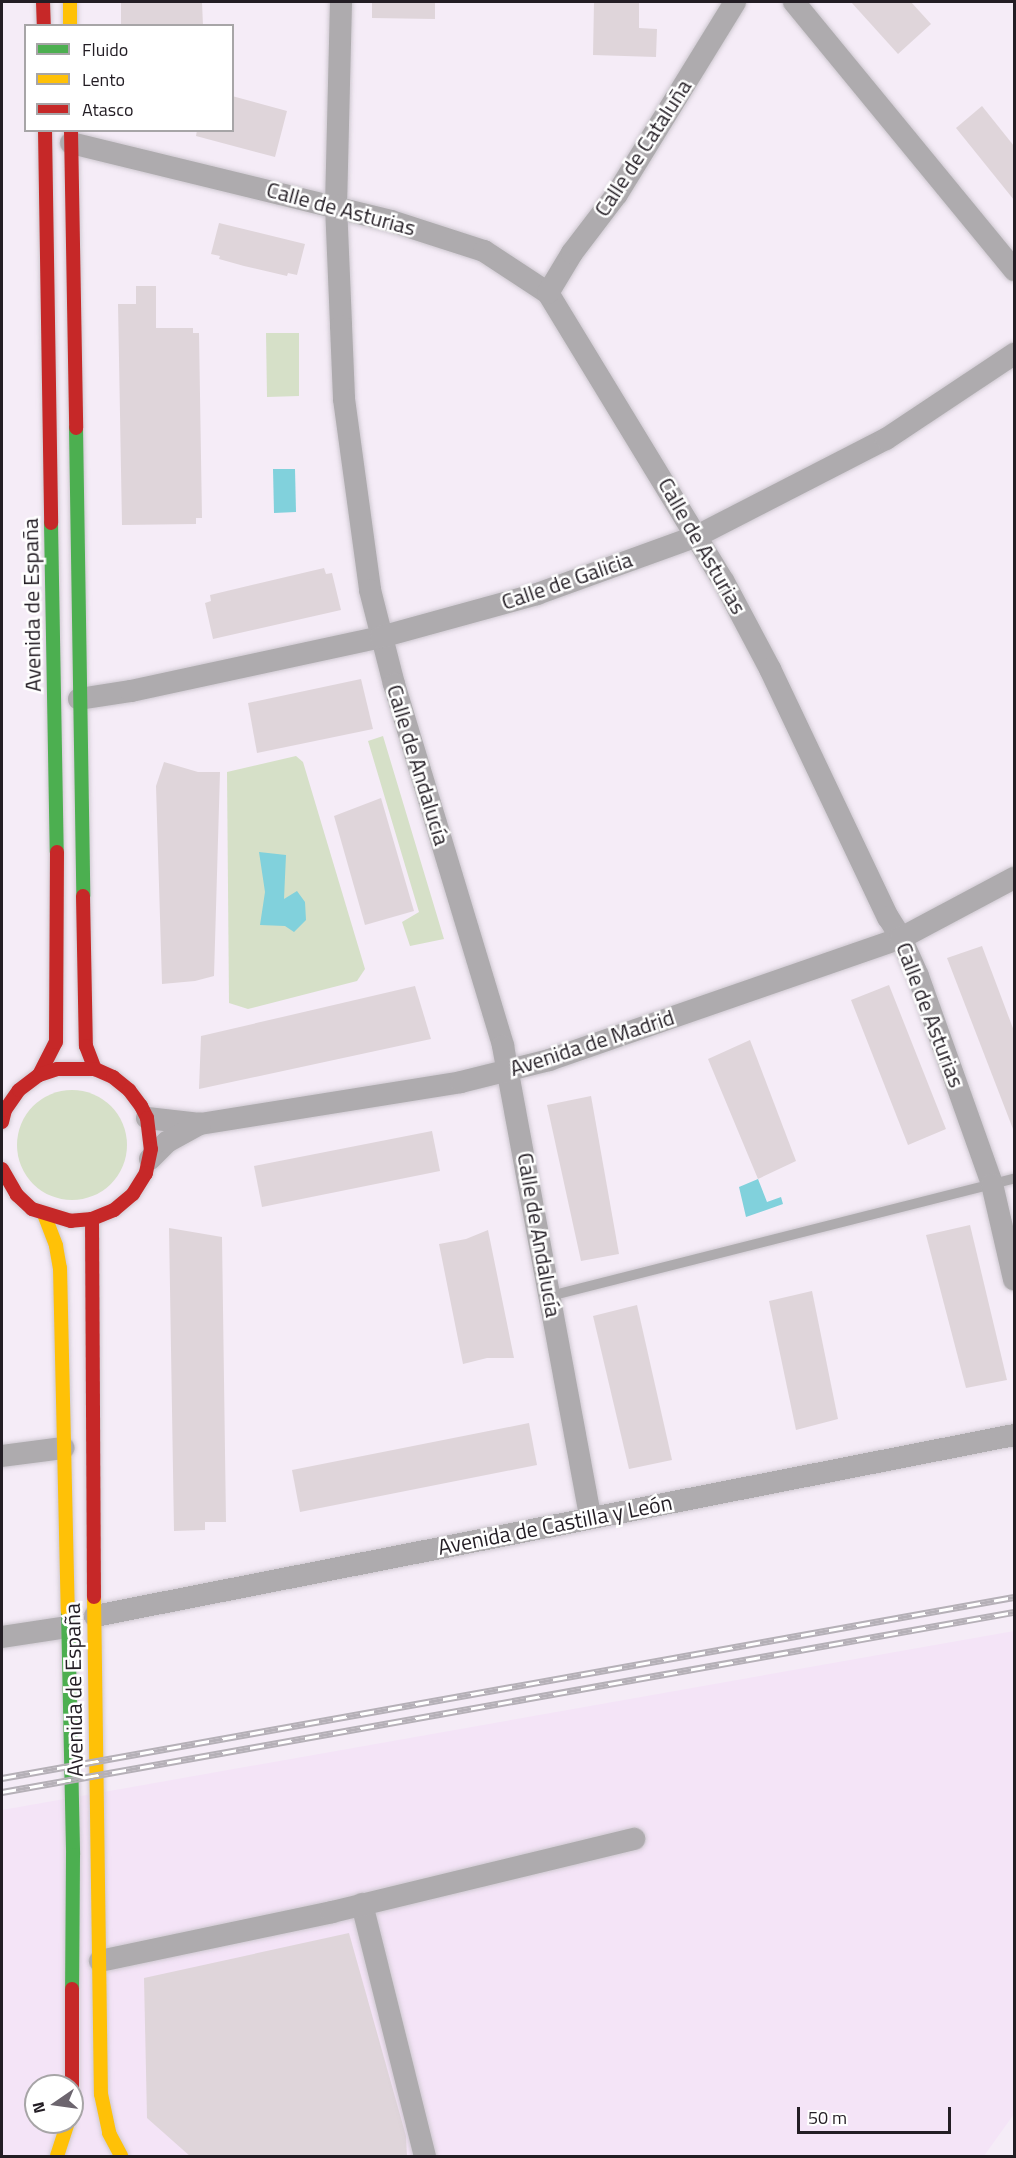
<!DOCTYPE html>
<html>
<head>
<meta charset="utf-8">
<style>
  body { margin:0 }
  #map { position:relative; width:1016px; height:2158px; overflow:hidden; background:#f5ecf7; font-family:"Titillium Web",sans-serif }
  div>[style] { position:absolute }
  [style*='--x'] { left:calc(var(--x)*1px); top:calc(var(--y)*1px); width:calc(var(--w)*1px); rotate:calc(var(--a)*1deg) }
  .built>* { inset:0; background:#f4e4f7 }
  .green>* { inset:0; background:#d6e0c8 }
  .round { border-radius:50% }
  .water>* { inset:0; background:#81d1dc }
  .building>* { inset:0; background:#dfd5da }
  .roads { filter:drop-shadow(0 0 2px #cec8d0) drop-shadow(0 0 2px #cec8d0) }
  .lane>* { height:10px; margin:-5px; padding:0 5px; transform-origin:5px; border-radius:5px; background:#aeabae }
  .street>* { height:22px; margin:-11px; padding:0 11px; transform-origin:11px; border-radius:11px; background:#aeabae }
  .fast>* { height:14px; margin:-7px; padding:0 7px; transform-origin:7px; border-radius:7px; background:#4caf50 }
  .slow>* { height:14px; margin:-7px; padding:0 7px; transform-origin:7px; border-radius:7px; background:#ffc107 }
  .jam>* { height:14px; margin:-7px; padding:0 7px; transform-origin:7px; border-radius:7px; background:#c62828 }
  .rail>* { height:7px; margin-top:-3.5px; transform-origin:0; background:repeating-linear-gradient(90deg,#fff 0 14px,#b5b0b7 0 28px); box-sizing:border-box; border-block:2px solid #b5b0b7 }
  span { translate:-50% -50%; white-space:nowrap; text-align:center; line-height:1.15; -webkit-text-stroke:5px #fff; paint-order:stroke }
  .street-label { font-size:22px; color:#231d24 }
  .frame { position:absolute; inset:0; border:3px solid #231d24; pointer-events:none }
  .legend { position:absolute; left:24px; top:24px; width:210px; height:108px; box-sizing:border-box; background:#fff; border:2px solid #a7a5a7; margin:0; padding:8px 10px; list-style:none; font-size:18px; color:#231d24 }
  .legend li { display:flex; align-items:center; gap:12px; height:30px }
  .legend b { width:30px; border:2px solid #a7a5a7 }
  .north { position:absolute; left:24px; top:2074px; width:60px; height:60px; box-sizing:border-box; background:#fff; border:2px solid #a7a5a7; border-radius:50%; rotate:257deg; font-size:16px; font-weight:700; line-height:24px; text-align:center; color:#231d24 }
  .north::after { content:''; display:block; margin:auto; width:21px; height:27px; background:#6c656e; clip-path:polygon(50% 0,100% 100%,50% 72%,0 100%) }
  .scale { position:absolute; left:797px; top:2107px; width:154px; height:27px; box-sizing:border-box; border:3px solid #231d24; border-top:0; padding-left:8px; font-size:18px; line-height:21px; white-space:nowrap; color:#231d24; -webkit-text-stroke:4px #fff; paint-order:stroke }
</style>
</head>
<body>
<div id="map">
  <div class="built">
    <div style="clip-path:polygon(evenodd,1014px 1631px,1014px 2114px,984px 2156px,2px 2156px,2px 1810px,1014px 1631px,36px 2086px,72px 2086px,72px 2122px,36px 2122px,36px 2086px)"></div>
  </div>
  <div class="green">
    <div style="clip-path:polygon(266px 333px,299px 333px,299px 396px,267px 397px)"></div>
    <div style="clip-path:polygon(383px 736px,444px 939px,410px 946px,402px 922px,419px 912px,368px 741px)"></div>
    <div style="clip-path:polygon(296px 756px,303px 762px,365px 969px,357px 981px,248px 1009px,229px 1003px,227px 772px)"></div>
    <div class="round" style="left:17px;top:1090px;width:110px;height:110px"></div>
  </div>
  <div class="water">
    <div style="clip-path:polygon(273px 469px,295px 469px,296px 512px,274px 513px)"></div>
    <div style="clip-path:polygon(259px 852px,286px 855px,284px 899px,297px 891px,305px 902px,306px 920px,294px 932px,285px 926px,260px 925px,265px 892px)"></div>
    <div style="clip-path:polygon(758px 1179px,767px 1202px,781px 1197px,783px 1204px,746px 1217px,739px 1187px)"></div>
  </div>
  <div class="building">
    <div style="clip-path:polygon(121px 2px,202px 2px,203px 26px,121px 26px)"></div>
    <div style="clip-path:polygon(372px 2px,435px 2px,435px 19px,372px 18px)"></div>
    <div style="clip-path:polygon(594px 2px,639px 2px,639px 28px,657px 29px,656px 57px,593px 55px)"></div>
    <div style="clip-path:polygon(851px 2px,911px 2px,931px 24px,898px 54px)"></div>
    <div style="clip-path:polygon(232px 96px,287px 111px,275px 157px,196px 136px,197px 130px,232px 130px)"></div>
    <div style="clip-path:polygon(982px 106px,1014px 146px,1014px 200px,956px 128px)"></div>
    <div style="clip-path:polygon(219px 223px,305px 244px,297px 275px,288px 273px,287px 276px,244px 266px,219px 259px,220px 256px,211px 254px)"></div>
    <div style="clip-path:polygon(136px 286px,156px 286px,156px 328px,193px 328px,193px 333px,199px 333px,202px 518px,196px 518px,196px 524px,122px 525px,118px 304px,136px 304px)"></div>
    <div style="clip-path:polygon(324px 568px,326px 574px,332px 573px,341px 610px,213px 639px,205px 603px,211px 601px,210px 595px)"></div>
    <div style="clip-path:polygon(361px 679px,373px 729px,257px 753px,248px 703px)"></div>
    <div style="clip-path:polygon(164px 762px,198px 772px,220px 772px,214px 976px,195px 981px,162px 984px,156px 786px)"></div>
    <div style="clip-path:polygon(381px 798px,414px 911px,365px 925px,334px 816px)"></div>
    <div style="clip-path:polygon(982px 946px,1014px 1031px,1013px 1129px,947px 958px)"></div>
    <div style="clip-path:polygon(889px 985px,946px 1129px,908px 1145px,851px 1000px)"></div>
    <div style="clip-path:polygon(415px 986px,431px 1039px,199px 1089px,201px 1036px)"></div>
    <div style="clip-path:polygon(750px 1040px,796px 1161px,758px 1179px,708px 1059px)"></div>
    <div style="clip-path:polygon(591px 1096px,619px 1254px,581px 1261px,547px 1105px)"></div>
    <div style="clip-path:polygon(432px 1131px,440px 1171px,262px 1207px,254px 1166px)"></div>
    <div style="clip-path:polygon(970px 1225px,1007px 1380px,966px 1388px,926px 1235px)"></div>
    <div style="clip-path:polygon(169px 1228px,222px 1237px,226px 1522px,205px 1522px,205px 1530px,174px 1531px)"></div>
    <div style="clip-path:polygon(488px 1230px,514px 1358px,487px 1358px,463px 1364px,439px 1244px,466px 1239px)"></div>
    <div style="clip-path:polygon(812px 1291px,838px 1419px,796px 1430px,769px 1301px)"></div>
    <div style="clip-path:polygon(637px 1305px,672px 1460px,629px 1469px,593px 1316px)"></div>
    <div style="clip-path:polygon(529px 1423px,537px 1465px,300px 1512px,292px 1470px)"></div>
    <div style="clip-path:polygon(349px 1933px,406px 2136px,407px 2157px,191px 2157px,147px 2118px,144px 1978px)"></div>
  </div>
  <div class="roads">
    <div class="lane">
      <div style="--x:550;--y:1296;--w:479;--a:-14.2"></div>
    </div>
    <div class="street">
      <div style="--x:341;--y:2;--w:203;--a:91.4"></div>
      <div style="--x:336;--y:205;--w:121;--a:87.6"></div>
      <div style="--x:341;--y:326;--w:73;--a:87.6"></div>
      <div style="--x:344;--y:399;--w:193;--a:82.2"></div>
      <div style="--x:370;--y:590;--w:97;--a:75.7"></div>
      <div style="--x:394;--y:684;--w:378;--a:73.2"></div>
      <div style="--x:503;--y:1046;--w:479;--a:79.5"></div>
      <div style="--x:794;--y:2;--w:347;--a:50.6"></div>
      <div style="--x:71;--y:143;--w:329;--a:13.7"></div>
      <div style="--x:391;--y:221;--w:98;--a:17.9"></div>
      <div style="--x:484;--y:251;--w:77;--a:33.3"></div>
      <div style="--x:548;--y:293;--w:338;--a:58.7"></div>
      <div style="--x:724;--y:582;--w:98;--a:62.1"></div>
      <div style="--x:770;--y:669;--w:275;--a:64.6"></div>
      <div style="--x:888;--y:917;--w:25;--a:58"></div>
      <div style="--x:901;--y:938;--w:42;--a:65.9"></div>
      <div style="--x:918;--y:976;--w:221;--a:70.4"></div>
      <div style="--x:992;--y:1184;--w:98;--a:77"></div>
      <div style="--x:548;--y:293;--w:47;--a:-59"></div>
      <div style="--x:572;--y:253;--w:74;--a:-52.7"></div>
      <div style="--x:617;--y:194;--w:225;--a:-58.4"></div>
      <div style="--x:79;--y:699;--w:53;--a:-8.7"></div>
      <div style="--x:131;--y:691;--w:256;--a:-12.2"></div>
      <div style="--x:381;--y:637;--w:162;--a:-15.4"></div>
      <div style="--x:537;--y:594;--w:170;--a:-19.9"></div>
      <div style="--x:697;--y:536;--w:212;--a:-27.2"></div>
      <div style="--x:886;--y:439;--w:154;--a:-33.6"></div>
      <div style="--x:147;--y:1118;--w:53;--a:6.5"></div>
      <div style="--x:200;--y:1124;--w:264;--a:-9.1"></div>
      <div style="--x:461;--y:1082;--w:91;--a:-14"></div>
      <div style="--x:549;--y:1060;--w:373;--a:-19.1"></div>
      <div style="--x:901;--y:938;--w:128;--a:-28"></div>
      <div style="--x:150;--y:1159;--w:24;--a:-45"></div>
      <div style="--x:167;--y:1142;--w:38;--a:-29"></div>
      <div style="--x:2;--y:1456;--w:62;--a:-7.5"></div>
      <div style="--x:95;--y:1616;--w:937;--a:-11.14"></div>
      <div style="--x:2;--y:1637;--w:66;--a:-8.7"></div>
      <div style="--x:362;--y:1904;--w:260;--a:76"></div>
      <div style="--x:100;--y:1961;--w:237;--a:-11.9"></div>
      <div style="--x:332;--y:1912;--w:311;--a:-13.6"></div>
    </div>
    <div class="fast">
      <div style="--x:76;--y:428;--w:468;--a:89.1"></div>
      <div style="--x:51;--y:523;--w:329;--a:89"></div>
      <div style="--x:68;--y:1611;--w:244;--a:88.8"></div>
      <div style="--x:73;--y:1855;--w:134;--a:90.4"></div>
    </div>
    <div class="slow">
      <div style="--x:70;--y:2;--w:24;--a:90"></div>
      <div style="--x:44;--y:1214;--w:34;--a:69"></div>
      <div style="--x:56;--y:1246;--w:22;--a:80"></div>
      <div style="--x:60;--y:1268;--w:343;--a:88.7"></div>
      <div style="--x:94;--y:1597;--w:497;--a:89.2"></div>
      <div style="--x:101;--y:2094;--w:40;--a:78"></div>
      <div style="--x:109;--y:2133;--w:26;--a:62"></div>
      <div style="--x:57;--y:2156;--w:36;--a:-72"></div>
    </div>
    <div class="jam">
      <div style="--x:43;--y:2;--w:24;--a:88"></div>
      <div style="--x:45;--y:130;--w:393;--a:89.1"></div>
      <div style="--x:71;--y:130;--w:298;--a:89"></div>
      <div style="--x:83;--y:896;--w:150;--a:88.9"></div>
      <div style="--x:86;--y:1046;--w:25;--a:69"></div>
      <div style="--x:39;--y:1075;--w:37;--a:-63"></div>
      <div style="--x:56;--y:1042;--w:190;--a:-89.7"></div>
      <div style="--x:2;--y:1122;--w:12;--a:-76"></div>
      <div style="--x:5;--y:1110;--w:24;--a:-55"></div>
      <div style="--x:19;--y:1090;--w:25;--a:-37"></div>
      <div style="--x:39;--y:1075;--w:19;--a:-18"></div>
      <div style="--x:57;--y:1069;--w:38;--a:0"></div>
      <div style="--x:95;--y:1069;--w:20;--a:24"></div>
      <div style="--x:113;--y:1077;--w:21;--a:39"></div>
      <div style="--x:129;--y:1090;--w:20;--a:53"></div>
      <div style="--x:141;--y:1106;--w:13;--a:63"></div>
      <div style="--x:147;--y:1118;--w:31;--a:83"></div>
      <div style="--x:151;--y:1149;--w:25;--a:102"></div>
      <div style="--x:146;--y:1173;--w:25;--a:122"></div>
      <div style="--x:133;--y:1194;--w:25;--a:140"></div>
      <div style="--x:114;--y:1210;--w:24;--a:158"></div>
      <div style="--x:92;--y:1219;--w:21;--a:175"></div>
      <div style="--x:71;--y:1221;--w:41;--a:-162.9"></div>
      <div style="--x:32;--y:1209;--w:21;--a:-137"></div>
      <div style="--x:17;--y:1195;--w:30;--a:-120"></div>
      <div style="--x:92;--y:1219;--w:378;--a:89.7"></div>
      <div style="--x:72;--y:2102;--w:113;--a:-90"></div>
    </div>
  </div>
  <div class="rail">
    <div style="--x:2;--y:1778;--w:1028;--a:-10.14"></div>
    <div style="--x:2;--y:1792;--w:1028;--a:-10.09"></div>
  </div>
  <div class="street-label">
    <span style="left:643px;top:148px;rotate:-57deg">Calle de Cataluña</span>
    <span style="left:341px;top:209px;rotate:15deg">Calle de Asturias</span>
    <span style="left:702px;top:546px;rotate:60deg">Calle de Asturias</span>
    <span style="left:567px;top:581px;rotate:-19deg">Calle de Galicia</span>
    <span style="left:32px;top:605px;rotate:-91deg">Avenida de España</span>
    <span style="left:418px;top:765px;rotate:73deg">Calle de Andalucía</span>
    <span style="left:930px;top:1015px;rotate:69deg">Calle de Asturias</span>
    <span style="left:592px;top:1043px;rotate:-18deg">Avenida de Madrid</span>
    <span style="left:539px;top:1235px;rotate:80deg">Calle de Andalucía</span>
    <span style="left:555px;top:1525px;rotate:-11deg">Avenida de Castilla y León</span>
    <span style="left:74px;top:1690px;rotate:-91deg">Avenida de España</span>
  </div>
  <div class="frame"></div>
  <ul class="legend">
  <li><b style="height:8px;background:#4caf50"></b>Fluido</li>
  <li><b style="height:8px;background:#ffc107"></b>Lento</li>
  <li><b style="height:8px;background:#c62828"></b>Atasco</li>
  </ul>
  <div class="north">N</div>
  <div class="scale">50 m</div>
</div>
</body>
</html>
